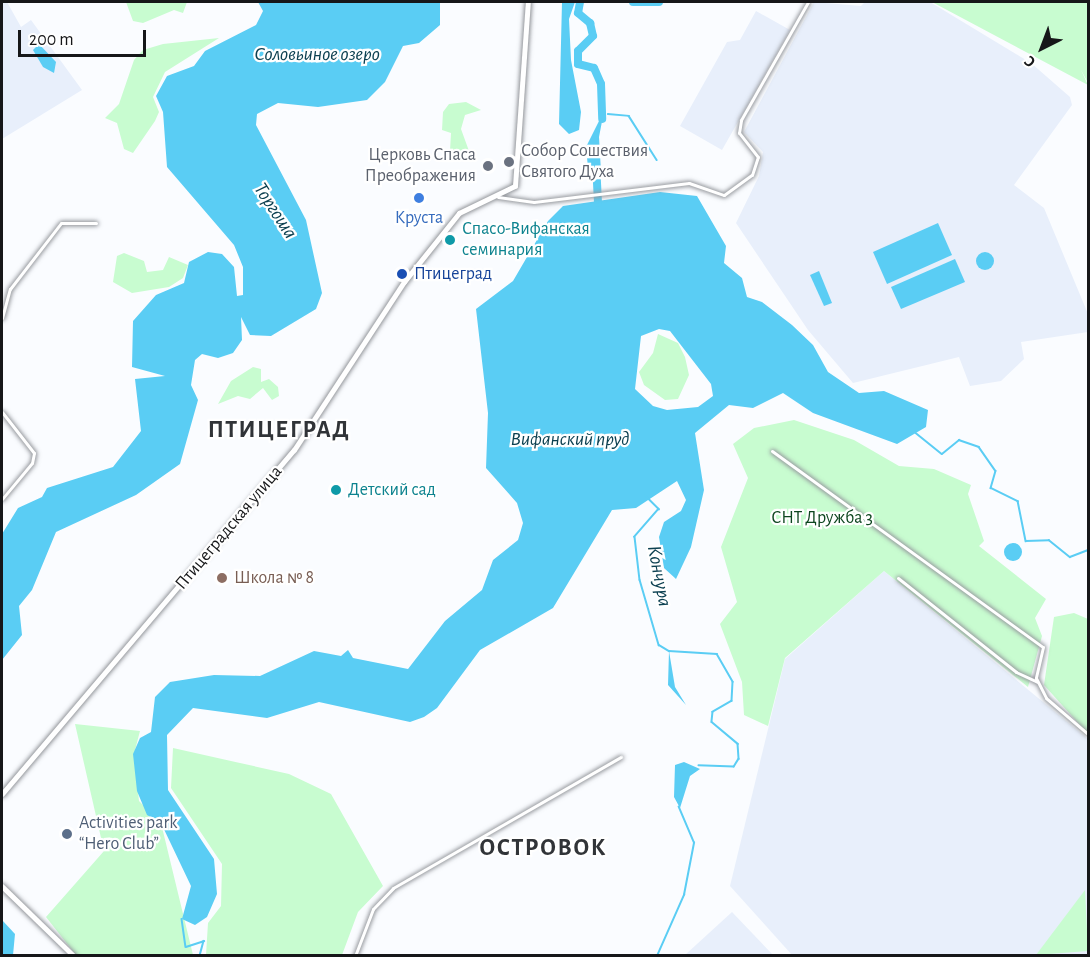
<!DOCTYPE html>
<html>
<head>
<meta charset="utf-8">
<style>
  body { margin:0 }
  #map { position:relative; width:1090px; height:957px; overflow:hidden; background:#fafcff; font-family:"Alegreya Sans",sans-serif }
  div>[style] { position:absolute }
  [style*='--x'] { left:calc(var(--x)*1px); top:calc(var(--y)*1px); width:calc(var(--w)*1px); rotate:calc(var(--a)*1deg) }
  .built>* { inset:0; background:#e8effb }
  .green>* { inset:0; background:#c8fcd0 }
  .water>* { inset:0; background:#5acdf4 }
  .round { border-radius:50% }
  .stream>* { height:1.5px; margin:-0.75px; padding:0 0.75px; transform-origin:0.75px; border-radius:0.75px; background:#5acdf4 }
  .river>* { height:8px; margin:-4px; padding:0 4px; transform-origin:4px; border-radius:4px; background:#5acdf4 }
  .roads { filter:drop-shadow(0 0 2px #94979c) drop-shadow(0 0 2px #94979c) }
  .minor>* { height:3px; margin:-1.5px; padding:0 1.5px; transform-origin:1.5px; border-radius:1.5px; background:#fff }
  .tertiary>* { height:4.5px; margin:-2.25px; padding:0 2.25px; transform-origin:2.25px; border-radius:2.25px; background:#fff }
  .secondary>* { height:4.5px; margin:-2.25px; padding:0 2.25px; transform-origin:2.25px; border-radius:2.25px; background:#fff }
  .dots>* { width:16px; height:16px; translate:-50% -50%; box-sizing:border-box; border:3px solid #fff; border-radius:50% }
  span { translate:-50% -50%; white-space:nowrap; text-align:center; line-height:1.15; -webkit-text-stroke:4.5px #fff; paint-order:stroke }
  .worship-label { font-size:18px; color:#5b616d }
  .left { translate:0 -50%; text-align:left }
  .right { translate:-100% -50%; text-align:right }
  .shop-label { font-size:18px; color:#366cbe }
  .culture-label { font-size:18px; color:#0d838f }
  .transit-label { font-size:18px; color:#164399 }
  .park-label { font-size:18px; color:#0d461f }
  .street-label { font-size:18px; color:#161719 }
  .education-label { font-size:18px; color:#785e54 }
  .service-label { font-size:18px; color:#4e5e75 }
  .water-label { font-size:20px; color:#0c4051; font-style:italic }
  .district-label { font-size:24px; color:#313438; font-weight:700; letter-spacing:1.5px }
  .frame { position:absolute; inset:0; border:3px solid #161719; pointer-events:none }
  .north { position:absolute; left:1012px; top:18px; width:60px; height:60px; -webkit-text-stroke:4px #fff; paint-order:stroke; rotate:222deg; font-size:16px; font-weight:700; line-height:24px; text-align:center; color:#161719 }
  .north::after { content:''; display:block; margin:auto; width:21px; height:27px; background:#161719; clip-path:polygon(50% 0,100% 100%,50% 72%,0 100%) }
  .scale { position:absolute; left:18px; top:30px; width:128px; height:27px; box-sizing:border-box; border:3px solid #161719; border-top:0; padding-left:8px; font-size:18px; line-height:21px; white-space:nowrap; color:#161719; -webkit-text-stroke:4px #fff; paint-order:stroke }
</style>
</head>
<body>
<div id="map">
  <div class="built">
    <div style="clip-path:polygon(2px 2px,7px 2px,21px 27px,31px 20px,82px 90px,2px 139px)"></div>
    <div style="clip-path:polygon(814px 2px,861px 6px,865px 2px,930px 2px,1031px 63px,1070px 97px,1072px 105px,1014px 185px,1044px 208px,1088px 314px,1088px 332px,1021px 342px,1024px 359px,1001px 381px,970px 386px,959px 357px,853px 383px,808px 330px,736px 223px,759px 176px,763px 152px,744px 132px)"></div>
    <div style="clip-path:polygon(756px 11px,790px 30px,722px 150px,680px 126px,727px 42px,740px 40px)"></div>
    <div style="clip-path:polygon(884px 571px,1088px 739px,1088px 955px,792px 955px,730px 886px,785px 659px)"></div>
    <div style="clip-path:polygon(732px 912px,773px 955px,685px 955px)"></div>
  </div>
  <div class="green">
    <div style="clip-path:polygon(126px 2px,187px 2px,183px 13px,174px 10px,143px 23px,133px 21px)"></div>
    <div style="clip-path:polygon(932px 2px,1088px 2px,1088px 83px,1081px 70px,1088px 85px)"></div>
    <div style="clip-path:polygon(219px 38px,165px 72px,153px 97px,159px 112px,155px 121px,133px 153px,124px 149px,117px 123px,105px 118px,119px 104px,134px 60px,143px 50px,163px 44px)"></div>
    <div style="clip-path:polygon(466px 102px,481px 110px,465px 115px,461px 129px,469px 151px,450px 151px,451px 133px,442px 130px,443px 112px,449px 104px)"></div>
    <div style="clip-path:polygon(124px 253px,144px 261px,147px 272px,163px 270px,169px 257px,188px 265px,183px 278px,169px 287px,132px 293px,113px 282px,117px 256px)"></div>
    <div style="clip-path:polygon(658px 334px,678px 343px,685px 357px,689px 375px,678px 399px,665px 400px,644px 385px,639px 372px,653px 353px)"></div>
    <div style="clip-path:polygon(253px 367px,261px 369px,261px 382px,269px 379px,278px 387px,279px 396px,272px 400px,263px 388px,250px 399px,238px 396px,218px 404px,231px 381px)"></div>
    <div style="clip-path:polygon(794px 420px,854px 440px,899px 466px,934px 469px,971px 485px,968px 494px,984px 541px,979px 546px,1046px 599px,1035px 618px,1042px 636px,1028px 687px,884px 571px,785px 658px,768px 726px,744px 715px,742px 682px,720px 624px,737px 602px,721px 547px,748px 478px,733px 444px,754px 428px)"></div>
    <div style="clip-path:polygon(1074px 613px,1088px 619px,1088px 734px,1044px 685px,1054px 617px)"></div>
    <div style="clip-path:polygon(75px 724px,140px 731px,134px 754px,139px 801px,161px 823px,193px 955px,76px 955px,46px 917px,104px 851px)"></div>
    <div style="clip-path:polygon(173px 748px,289px 774px,331px 794px,383px 886px,358px 912px,342px 955px,206px 955px,208px 923px,221px 906px,222px 864px,171px 788px)"></div>
    <div style="clip-path:polygon(1085px 890px,1088px 951px,1036px 955px)"></div>
  </div>
  <div class="water">
    <div style="clip-path:polygon(258px 2px,440px 2px,440px 25px,419px 43px,403px 46px,385px 82px,367px 100px,318px 107px,278px 103px,257px 114px,256px 125px,306px 220px,322px 293px,316px 309px,271px 336px,250px 335px,241px 317px,242px 340px,233px 353px,218px 358px,202px 354px,195px 360px,191px 385px,198px 400px,180px 464px,136px 495px,56px 532px,32px 590px,19px 606px,22px 635px,2px 660px,2px 534px,18px 508px,42px 497px,47px 488px,113px 467px,141px 431px,135px 379px,165px 376px,132px 367px,133px 321px,156px 295px,184px 283px,189px 262px,208px 252px,222px 254px,234px 267px,237px 296px,243px 295px,243px 267px,234px 245px,167px 167px,163px 112px,156px 96px,167px 76px,194px 66px,205px 51px,256px 25px,263px 11px)"></div>
    <div style="clip-path:polygon(562px 2px,575px 2px,569px 19px,571px 60px,581px 112px,579px 130px,569px 134px,559px 124px)"></div>
    <div style="clip-path:polygon(39px 44px,56px 62px,54px 73px,43px 67px,33px 50px)"></div>
    <div style="clip-path:polygon(604px 111px,599px 137px,601px 172px,588px 168px,586px 147px)"></div>
    <div style="clip-path:polygon(evenodd,660px 192px,697px 196px,726px 246px,724px 263px,742px 278px,747px 297px,762px 302px,792px 325px,813px 345px,828px 372px,859px 393px,884px 391px,928px 410px,926px 427px,897px 444px,813px 413px,783px 393px,753px 408px,729px 405px,695px 433px,704px 490px,691px 547px,676px 579px,664px 568px,659px 537px,664px 522px,681px 511px,686px 500px,677px 481px,636px 508px,612px 510px,553px 608px,480px 650px,437px 708px,424px 717px,410px 722px,319px 702px,267px 718px,193px 708px,167px 735px,168px 790px,214px 859px,217px 894px,207px 917px,195px 925px,182px 919px,191px 886px,161px 823px,147px 815px,137px 791px,133px 754px,140px 738px,151px 732px,155px 697px,170px 682px,214px 675px,260px 676px,314px 651px,341px 656px,348px 650px,353px 658px,408px 669px,445px 621px,482px 590px,493px 560px,518px 540px,523px 523px,517px 503px,486px 468px,488px 413px,476px 309px,513px 281px,548px 221px,563px 206px,660px 192px,659px 329px,670px 331px,711px 384px,713px 396px,698px 407px,667px 410px,653px 406px,635px 389px,641px 336px,659px 329px)"></div>
    <div style="clip-path:polygon(938px 223px,952px 255px,887px 284px,873px 252px)"></div>
    <div class="round" style="left:976px;top:252px;width:18px;height:18px"></div>
    <div style="clip-path:polygon(955px 259px,965px 282px,901px 309px,891px 287px)"></div>
    <div style="clip-path:polygon(819px 271px,832px 303px,824px 306px,810px 275px)"></div>
    <div class="round" style="left:1004px;top:543px;width:18px;height:18px"></div>
    <div style="clip-path:polygon(669px 651px,675px 687px,686px 705px,668px 685px)"></div>
    <div style="clip-path:polygon(684px 762px,700px 769px,690px 776px,680px 808px,674px 797px,675px 765px)"></div>
    <div style="clip-path:polygon(2px 920px,15px 934px,13px 955px,2px 955px)"></div>
  </div>
  <div class="stream">
    <div style="--x:608;--y:114;--w:21;--a:5"></div>
    <div style="--x:629;--y:116;--w:52;--a:57.5"></div>
    <div style="--x:916;--y:433;--w:33;--a:39"></div>
    <div style="--x:942;--y:454;--w:22;--a:-39"></div>
    <div style="--x:959;--y:440;--w:21;--a:19"></div>
    <div style="--x:979;--y:447;--w:29;--a:55"></div>
    <div style="--x:996;--y:471;--w:18;--a:106"></div>
    <div style="--x:991;--y:488;--w:30;--a:26"></div>
    <div style="--x:1018;--y:501;--w:41;--a:78.7"></div>
    <div style="--x:1026;--y:541;--w:23;--a:-2"></div>
    <div style="--x:1049;--y:540;--w:27;--a:39"></div>
    <div style="--x:1070;--y:557;--w:19;--a:-21"></div>
    <div style="--x:645;--y:495;--w:20;--a:45"></div>
    <div style="--x:659;--y:509;--w:37;--a:131"></div>
    <div style="--x:635;--y:537;--w:43;--a:83.4"></div>
    <div style="--x:640;--y:580;--w:68;--a:73.7"></div>
    <div style="--x:659;--y:645;--w:12;--a:31"></div>
    <div style="--x:669;--y:651;--w:48;--a:3.6"></div>
    <div style="--x:717;--y:654;--w:32;--a:60"></div>
    <div style="--x:733;--y:682;--w:19;--a:93"></div>
    <div style="--x:732;--y:701;--w:22;--a:150"></div>
    <div style="--x:713;--y:712;--w:10;--a:96"></div>
    <div style="--x:712;--y:722;--w:34;--a:40"></div>
    <div style="--x:738;--y:744;--w:15;--a:86"></div>
    <div style="--x:739;--y:759;--w:9;--a:122"></div>
    <div style="--x:734;--y:767;--w:35;--a:-178"></div>
    <div style="--x:182;--y:919;--w:28;--a:82"></div>
    <div style="--x:186;--y:947;--w:19;--a:-18"></div>
    <div style="--x:204;--y:941;--w:16;--a:105"></div>
    <div style="--x:657;--y:956;--w:67;--a:-66.1"></div>
    <div style="--x:684;--y:895;--w:53;--a:-79.1"></div>
    <div style="--x:694;--y:843;--w:39;--a:-113"></div>
  </div>
  <div class="river">
    <div style="--x:580;--y:2;--w:11;--a:100"></div>
    <div style="--x:578;--y:13;--w:16;--a:40"></div>
    <div style="--x:590;--y:23;--w:13;--a:77"></div>
    <div style="--x:593;--y:36;--w:21;--a:135"></div>
    <div style="--x:578;--y:51;--w:13;--a:90"></div>
    <div style="--x:578;--y:64;--w:16;--a:14"></div>
    <div style="--x:594;--y:68;--w:17;--a:66"></div>
    <div style="--x:601;--y:84;--w:35;--a:88"></div>
    <div style="--x:633;--y:2;--w:26;--a:0"></div>
    <div style="--x:596;--y:163;--w:40;--a:87.1"></div>
  </div>
  <div class="roads">
    <div class="minor">
      <div style="--x:498;--y:197;--w:36;--a:8"></div>
      <div style="--x:534;--y:202;--w:156;--a:-7"></div>
      <div style="--x:689;--y:183;--w:37;--a:19"></div>
      <div style="--x:724;--y:195;--w:34;--a:-36"></div>
      <div style="--x:752;--y:175;--w:19;--a:-72"></div>
      <div style="--x:758;--y:157;--w:31;--a:-128"></div>
      <div style="--x:739;--y:133;--w:13;--a:-81"></div>
      <div style="--x:741;--y:120;--w:136;--a:-60.4"></div>
      <div style="--x:2;--y:318;--w:30;--a:-75"></div>
      <div style="--x:10;--y:289;--w:83;--a:-52.3"></div>
      <div style="--x:61;--y:223;--w:35;--a:0"></div>
      <div style="--x:2;--y:412;--w:52;--a:52"></div>
      <div style="--x:34;--y:453;--w:10;--a:101"></div>
      <div style="--x:32;--y:463;--w:47;--a:129.8"></div>
      <div style="--x:772;--y:451;--w:334;--a:35.9"></div>
      <div style="--x:1043;--y:647;--w:32;--a:103"></div>
      <div style="--x:1036;--y:678;--w:22;--a:63"></div>
      <div style="--x:1046;--y:698;--w:55;--a:40.6"></div>
      <div style="--x:898;--y:578;--w:151;--a:38.5"></div>
      <div style="--x:1016;--y:672;--w:23;--a:25"></div>
      <div style="--x:355;--y:956;--w:50;--a:-69"></div>
      <div style="--x:373;--y:909;--w:29;--a:-46"></div>
      <div style="--x:393;--y:888;--w:263;--a:-29.9"></div>
    </div>
    <div class="tertiary">
      <div style="--x:2;--y:794;--w:451;--a:-49.7"></div>
      <div style="--x:294;--y:450;--w:201;--a:-56.8"></div>
      <div style="--x:404;--y:282;--w:88;--a:-51.4"></div>
      <div style="--x:459;--y:213;--w:62;--a:-25.7"></div>
      <div style="--x:515;--y:186;--w:184;--a:-86"></div>
    </div>
    <div class="secondary">
      <div style="--x:2;--y:886;--w:100;--a:44.2"></div>
    </div>
  </div>
  <div class="dots">
    <div style="left:509px;top:162px;background:#6b7280"></div>
    <div style="left:488px;top:166px;background:#6b7280"></div>
    <div style="left:419px;top:198px;background:#3f7fe0"></div>
    <div style="left:450px;top:240px;background:#0f9aa8"></div>
    <div style="left:402px;top:274px;background:#1a4fb4"></div>
    <div style="left:336px;top:490px;background:#0f9aa8"></div>
    <div style="left:222px;top:578px;background:#8d6e63"></div>
    <div style="left:67px;top:834px;background:#5c6f8a"></div>
  </div>
  <div class="worship-label">
    <span class="left" style="left:521px;top:162px">Собор Сошествия<br>Святого Духа</span>
    <span class="right" style="left:476px;top:166px">Церковь Спаса<br>Преображения</span>
  </div>
  <div class="shop-label">
    <span style="left:419px;top:218px">Круста</span>
  </div>
  <div class="culture-label">
    <span class="left" style="left:462px;top:240px">Спасо-Вифанская<br>семинария</span>
    <span class="left" style="left:348px;top:490px">Детский сад</span>
  </div>
  <div class="transit-label">
    <span class="left" style="left:414px;top:274px">Птицеград</span>
  </div>
  <div class="park-label">
    <span style="left:822px;top:518px">СНТ Дружба 3</span>
  </div>
  <div class="street-label">
    <span style="left:229px;top:528px;rotate:-50deg">Птицеградская улица</span>
  </div>
  <div class="education-label">
    <span class="left" style="left:234px;top:578px">Школа № 8</span>
  </div>
  <div class="service-label">
    <span class="left" style="left:79px;top:834px">Activities park<br>“Hero Club”</span>
  </div>
  <div class="water-label">
    <span style="left:317px;top:54px">Соловьиное озеро</span>
    <span style="left:275px;top:211px;rotate:57deg">Торгоша</span>
    <span style="left:570px;top:439px">Вифанский пруд</span>
    <span style="left:659px;top:576px;rotate:79deg">Кончура</span>
  </div>
  <div class="district-label">
    <span style="left:279px;top:431px">ПТИЦЕГРАД</span>
    <span style="left:543px;top:849px">ОСТРОВОК</span>
  </div>
  <div class="frame"></div>
  <div class="north">С</div>
  <div class="scale">200 m</div>
</div>
</body>
</html>
